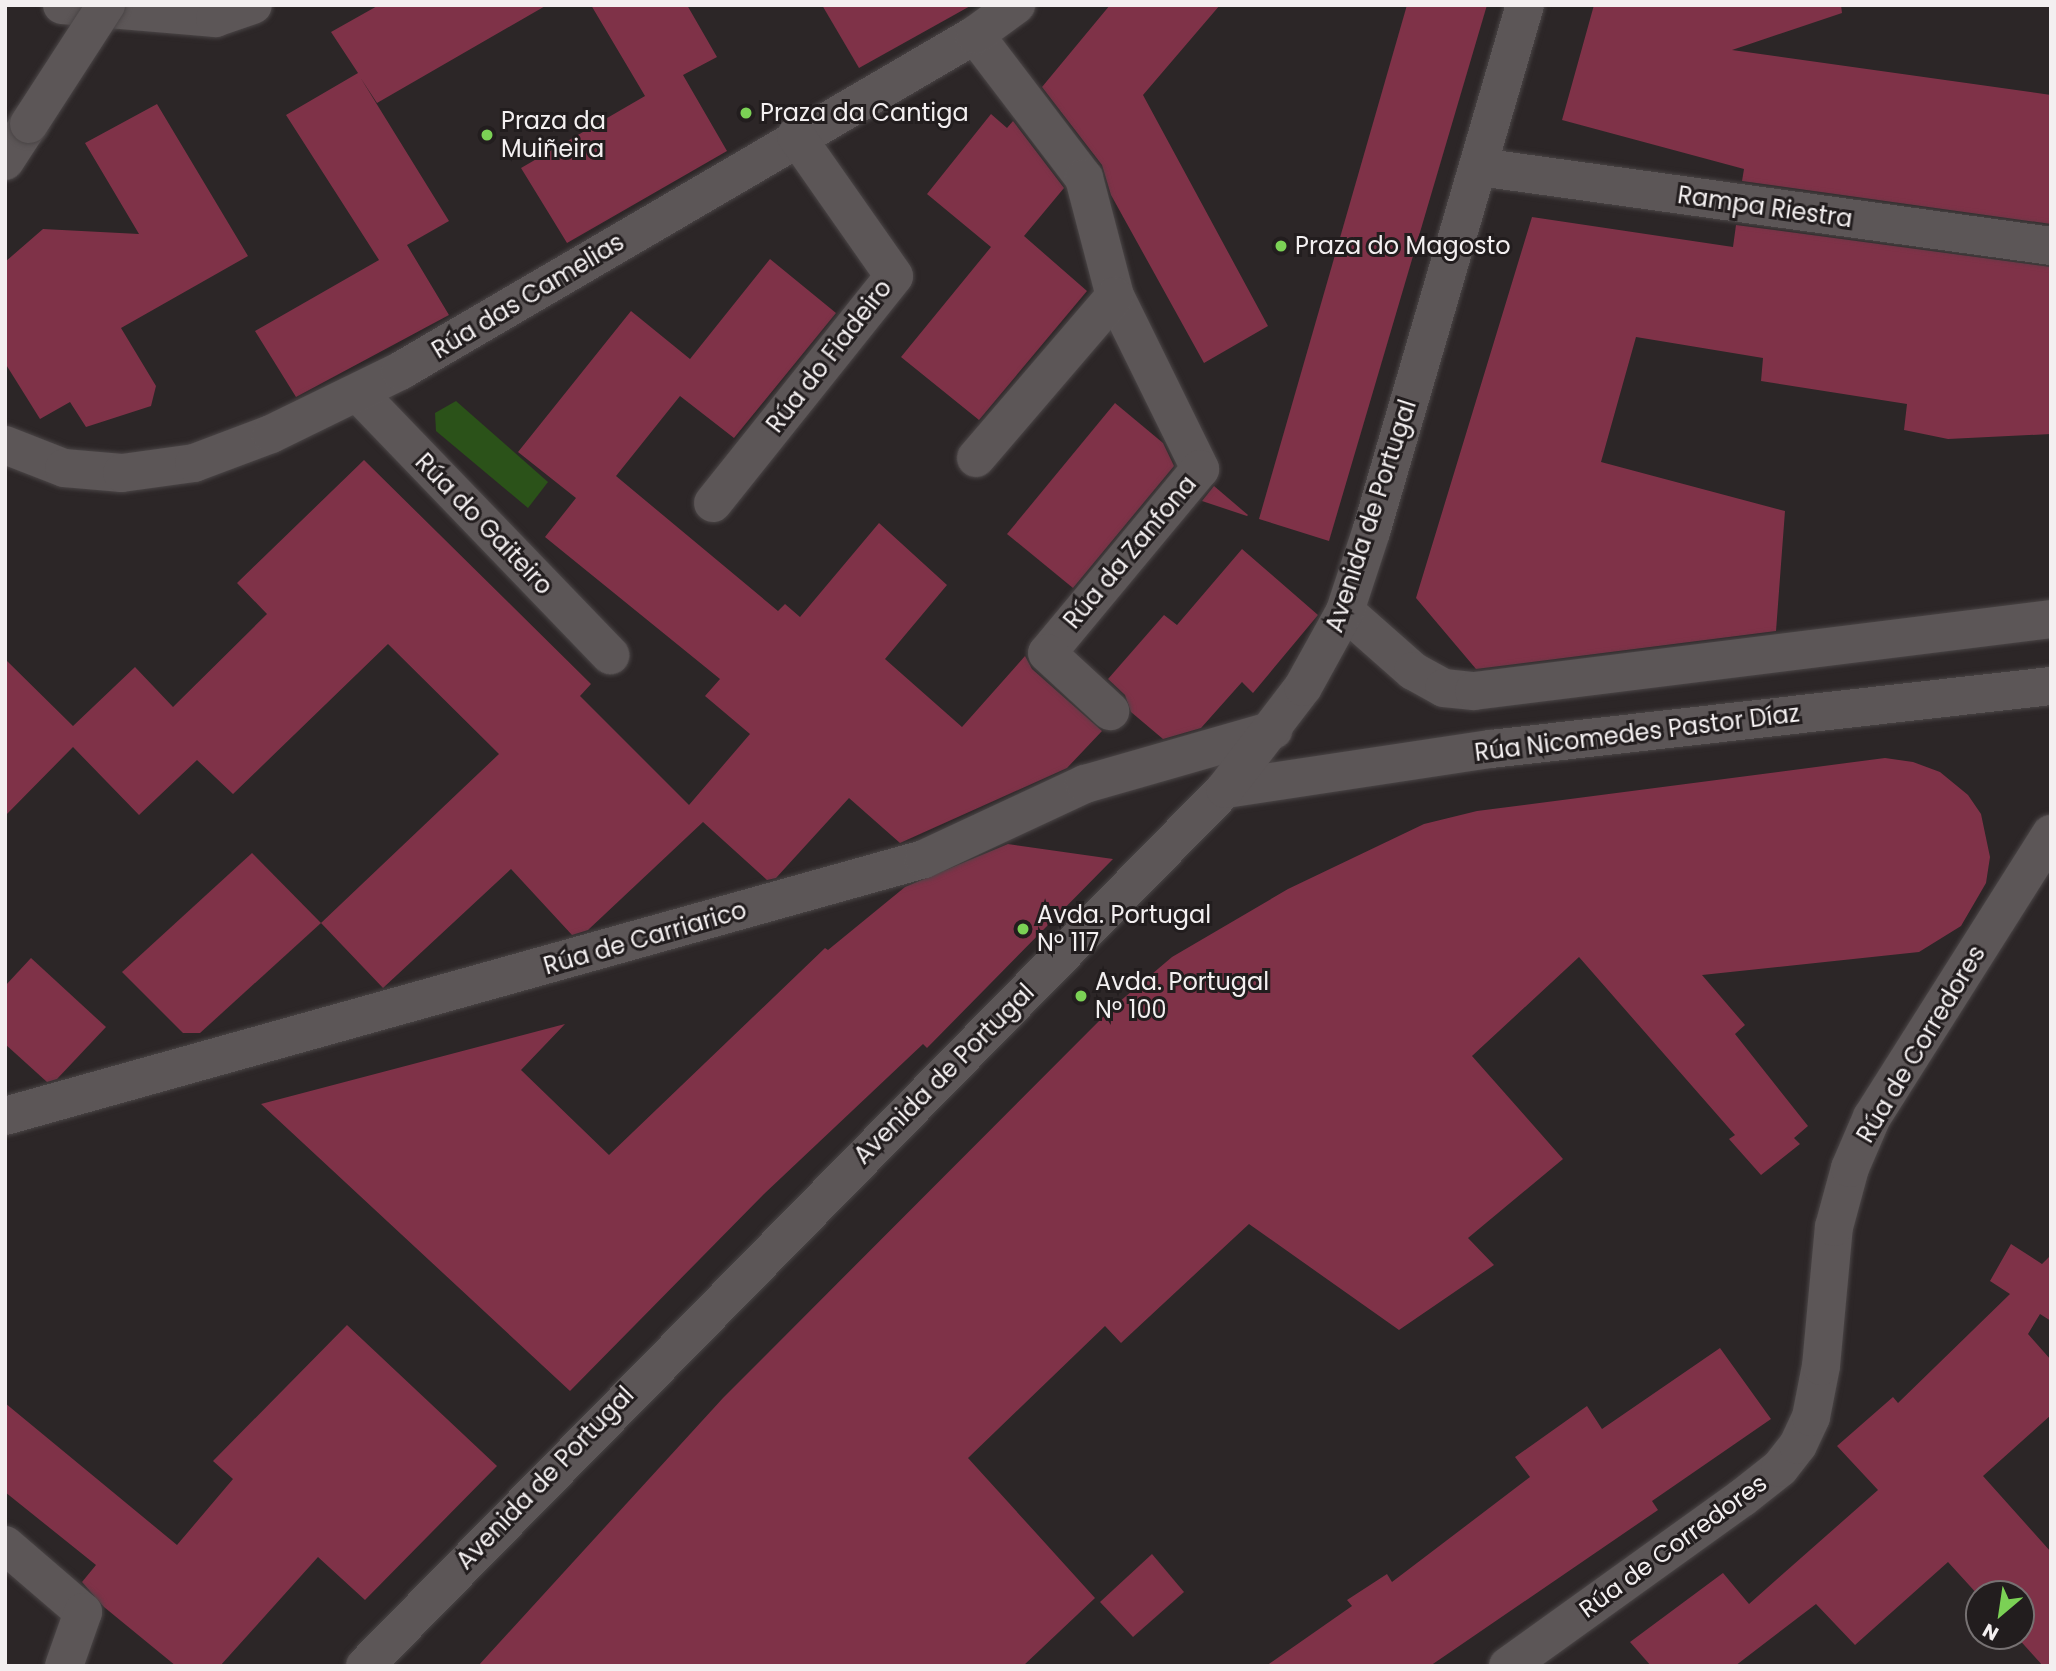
<!DOCTYPE html>
<html>
<head>
<meta charset="utf-8">
<style>
  body { margin:0 }
  #map { position:relative; width:2056px; height:1671px; overflow:hidden; background:#2c2627; font-family:Poppins,sans-serif }
  div>[style] { position:absolute }
  [style*='--x'] { left:calc(var(--x)*1px); top:calc(var(--y)*1px); width:calc(var(--w)*1px); rotate:calc(var(--a)*1deg) }
  .green>* { inset:0; background:#2b5219 }
  .building>* { inset:0; background:#7f3248 }
  .roads { filter:drop-shadow(0 0 2px #4a4546) drop-shadow(0 0 2px #4a4546) }
  .minor>* { height:38px; margin:-19px; padding:0 19px; transform-origin:19px; border-radius:19px; background:#5c5657 }
  .bridges { filter:drop-shadow(0 0 2px #4a4546) drop-shadow(0 0 2px #4a4546) }
  .minor-bridge>* { height:38px; margin:-19px; padding:0 19px; transform-origin:19px; border-radius:19px; background:#5c5657 }
  .dots>* { width:19px; height:19px; translate:-50% -50%; box-sizing:border-box; border:4px solid #221d1e; border-radius:50% }
  span { translate:-50% -50%; white-space:nowrap; text-align:center; line-height:1.15; -webkit-text-stroke:6px #221d1e; paint-order:stroke }
  .poi-label { font-size:24px; color:#f3eff0 }
  .left { translate:0 -50%; text-align:left }
  .street-label { font-size:24px; color:#f3eff0 }
  .frame { position:absolute; inset:0; border:7px solid #f3eff0; pointer-events:none }
  .north { position:absolute; left:1965px; top:1580px; width:70px; height:70px; box-sizing:border-box; background:#221d1e; border:2px solid #767172; border-radius:50%; rotate:209deg; font-size:19px; font-weight:700; line-height:28px; text-align:center; color:#f3eff0 }
  .north::after { content:''; display:block; margin:auto; width:24px; height:32px; background:#7bd155; clip-path:polygon(50% 0,100% 100%,50% 72%,0 100%) }
</style>
</head>
<body>
<div id="map">
  <div class="green">
    <div style="clip-path:polygon(456px 401px,548px 482px,528px 508px,436px 431px,435px 413px)"></div>
  </div>
  <div class="building">
    <div style="clip-path:polygon(379px 5px,547px 5px,377px 103px,360px 77px,449px 221px,407px 245px,449px 315px,296px 397px,255px 331px,379px 260px,286px 115px,358px 73px,331px 32px)"></div>
    <div style="clip-path:polygon(591px 5px,687px 5px,717px 57px,683px 75px,727px 151px,567px 243px,521px 168px,645px 96px)"></div>
    <div style="clip-path:polygon(822px 5px,972px 5px,859px 68px)"></div>
    <div style="clip-path:polygon(1110px 5px,1220px 5px,1143px 95px,1268px 326px,1204px 363px,1111px 195px,1102px 165px,1042px 87px)"></div>
    <div style="clip-path:polygon(1407px 5px,1487px 5px,1329px 541px,1259px 519px)"></div>
    <div style="clip-path:polygon(1594px 5px,1841px 5px,1842px 13px,1732px 50px,2051px 95px,2051px 224px,1742px 181px,1744px 169px,1562px 120px)"></div>
    <div style="clip-path:polygon(157px 104px,248px 256px,121px 328px,156px 386px,151px 406px,86px 427px,70px 402px,40px 419px,5px 363px,5px 262px,43px 229px,139px 234px,85px 143px)"></div>
    <div style="clip-path:polygon(991px 114px,1007px 128px,1013px 121px,1064px 188px,1024px 236px,1087px 291px,979px 420px,901px 357px,991px 247px,927px 194px)"></div>
    <div style="clip-path:polygon(1532px 217px,1733px 247px,1736px 225px,2051px 267px,2051px 434px,1948px 439px,1904px 430px,1907px 404px,1761px 381px,1763px 358px,1636px 337px,1601px 462px,1785px 511px,1776px 631px,1476px 669px,1416px 598px)"></div>
    <div style="clip-path:polygon(770px 259px,836px 313px,734px 438px,680px 396px,616px 476px,778px 611px,785px 604px,800px 617px,879px 523px,947px 585px,885px 659px,962px 727px,1025px 656px,1032px 669px,1102px 731px,1067px 768px,900px 843px,849px 798px,776px 878px,767px 880px,703px 822px,588px 930px,572px 935px,511px 869px,383px 988px,321px 923px,499px 754px,388px 644px,233px 794px,197px 760px,139px 815px,73px 747px,5px 816px,5px 659px,73px 726px,135px 667px,173px 707px,267px 614px,237px 583px,364px 460px,591px 684px,580px 696px,689px 805px,750px 734px,705px 696px,720px 679px,545px 537px,576px 498px,518px 452px,631px 311px,690px 359px)"></div>
    <div style="clip-path:polygon(1115px 403px,1163px 443px,1174px 466px,1073px 588px,1007px 534px)"></div>
    <div style="clip-path:polygon(1214px 486px,1248px 515px,1247px 516px,1202px 501px)"></div>
    <div style="clip-path:polygon(1242px 549px,1318px 615px,1253px 693px,1242px 682px,1201px 728px,1163px 739px,1131px 712px,1125px 695px,1108px 679px,1164px 615px,1177px 625px)"></div>
    <div style="clip-path:polygon(1885px 758px,1913px 762px,1940px 772px,1968px 795px,1981px 814px,1990px 857px,1986px 883px,1961px 926px,1919px 952px,1702px 975px,1745px 1025px,1735px 1034px,1808px 1126px,1794px 1138px,1800px 1144px,1761px 1175px,1729px 1139px,1735px 1135px,1579px 957px,1472px 1056px,1563px 1159px,1468px 1238px,1494px 1265px,1399px 1330px,1249px 1224px,1121px 1343px,1105px 1326px,968px 1458px,1095px 1598px,1023px 1666px,478px 1666px,723px 1398px,1112px 1008px,1172px 957px,1288px 889px,1424px 824px,1477px 811px)"></div>
    <div style="clip-path:polygon(1008px 844px,1113px 859px,927px 1048px,923px 1044px,764px 1194px,570px 1391px,261px 1104px,565px 1024px,521px 1070px,609px 1155px,825px 948px,828px 950px,905px 887px)"></div>
    <div style="clip-path:polygon(252px 853px,321px 923px,200px 1033px,183px 1033px,122px 972px)"></div>
    <div style="clip-path:polygon(31px 958px,106px 1027px,57px 1079px,47px 1082px,5px 1044px,5px 986px)"></div>
    <div style="clip-path:polygon(2011px 1244px,2042px 1264px,2051px 1255px,2051px 1321px,2040px 1314px,2028px 1334px,2051px 1360px,2051px 1415px,1983px 1476px,2051px 1552px,2051px 1666px,2043px 1666px,2016px 1636px,2021px 1636px,2021px 1594px,1979px 1596px,1948px 1562px,1855px 1645px,1816px 1604px,1735px 1666px,1651px 1666px,1630px 1642px,1723px 1573px,1749px 1604px,1878px 1490px,1837px 1446px,1893px 1397px,1898px 1403px,2010px 1294px,1990px 1281px)"></div>
    <div style="clip-path:polygon(347px 1325px,497px 1466px,365px 1600px,318px 1557px,220px 1666px,176px 1666px,104px 1607px,82px 1582px,96px 1565px,5px 1492px,5px 1403px,177px 1545px,233px 1479px,213px 1461px)"></div>
    <div style="clip-path:polygon(1720px 1348px,1771px 1419px,1652px 1501px,1658px 1510px,1430px 1666px,1266px 1666px,1352px 1606px,1347px 1600px,1387px 1574px,1392px 1582px,1530px 1477px,1515px 1457px,1587px 1406px,1602px 1429px)"></div>
    <div style="clip-path:polygon(1152px 1554px,1184px 1592px,1133px 1637px,1100px 1602px)"></div>
  </div>
  <div class="roads">
    <div class="minor">
      <div style="--x:62;--y:5;--w:154;--a:4.9"></div>
      <div style="--x:215;--y:18;--w:40;--a:-18.9"></div>
      <div style="--x:975;--y:35;--w:180;--a:52.7"></div>
      <div style="--x:1084;--y:178;--w:122;--a:75.3"></div>
      <div style="--x:1115;--y:296;--w:193;--a:63.8"></div>
      <div style="--x:1200;--y:469;--w:239;--a:129.7"></div>
      <div style="--x:1047;--y:653;--w:86;--a:42.6"></div>
      <div style="--x:5;--y:161;--w:44;--a:-57"></div>
      <div style="--x:1479;--y:167;--w:577;--a:7.86"></div>
      <div style="--x:358;--y:393;--w:364;--a:46.1"></div>
      <div style="--x:5;--y:445;--w:63;--a:21.3"></div>
      <div style="--x:64;--y:468;--w:58;--a:4.9"></div>
      <div style="--x:122;--y:473;--w:73;--a:-7.9"></div>
      <div style="--x:194;--y:463;--w:82;--a:-20.6"></div>
      <div style="--x:271;--y:434;--w:144;--a:-26"></div>
      <div style="--x:400;--y:371;--w:666;--a:-30.3"></div>
      <div style="--x:975;--y:35;--w:51;--a:-36.2"></div>
      <div style="--x:976;--y:458;--w:213;--a:-49.4"></div>
      <div style="--x:713;--y:503;--w:290;--a:-51.4"></div>
      <div style="--x:894;--y:276;--w:171;--a:-125"></div>
      <div style="--x:1345;--y:611;--w:91;--a:41.4"></div>
      <div style="--x:1413;--y:671;--w:35;--a:29"></div>
      <div style="--x:1444;--y:688;--w:30;--a:6"></div>
      <div style="--x:1474;--y:691;--w:581;--a:-7.11"></div>
      <div style="--x:1225;--y:789;--w:269;--a:-8.6"></div>
      <div style="--x:1491;--y:749;--w:564;--a:-6.42"></div>
      <div style="--x:5;--y:1116;--w:954;--a:-15.62"></div>
      <div style="--x:924;--y:859;--w:178;--a:-25"></div>
      <div style="--x:1085;--y:784;--w:196;--a:-16"></div>
      <div style="--x:5;--y:1545;--w:103;--a:40.7"></div>
      <div style="--x:83;--y:1612;--w:57;--a:109.4"></div>
      <div style="--x:365;--y:1666;--w:1228;--a:-45.56"></div>
      <div style="--x:1225;--y:789;--w:128;--a:-52.6"></div>
      <div style="--x:1303;--y:687;--w:87;--a:-61.1"></div>
      <div style="--x:1345;--y:611;--w:83;--a:-71.8"></div>
      <div style="--x:1371;--y:532;--w:549;--a:-73.71"></div>
      <div style="--x:1508;--y:1666;--w:288;--a:-35.7"></div>
      <div style="--x:1742;--y:1498;--w:48;--a:-38.3"></div>
      <div style="--x:1780;--y:1468;--w:29;--a:-52"></div>
      <div style="--x:1798;--y:1445;--w:31;--a:-65"></div>
      <div style="--x:1811;--y:1417;--w:52;--a:-78.9"></div>
      <div style="--x:1821;--y:1366;--w:140;--a:-84.7"></div>
      <div style="--x:1834;--y:1227;--w:61;--a:-74.8"></div>
      <div style="--x:1850;--y:1168;--w:56;--a:-66.7"></div>
      <div style="--x:1872;--y:1117;--w:335;--a:-57.7"></div>
    </div>
  </div>
  <div class="bridges">
    <div class="minor-bridge">
      <div style="--x:29;--y:124;--w:142;--a:-57.1"></div>
    </div>
  </div>
  <div class="dots">
    <div style="left:746px;top:113px;background:#7bd155"></div>
    <div style="left:487px;top:135px;background:#7bd155"></div>
    <div style="left:1281px;top:246px;background:#7bd155"></div>
    <div style="left:1023px;top:929px;background:#7bd155"></div>
    <div style="left:1081px;top:996px;background:#7bd155"></div>
  </div>
  <div class="poi-label">
    <span class="left" style="left:760px;top:113px">Praza da Cantiga</span>
    <span class="left" style="left:501px;top:135px">Praza da<br>Muiñeira</span>
    <span class="left" style="left:1295px;top:246px">Praza do Magosto</span>
    <span class="left" style="left:1037px;top:929px">Avda. Portugal<br>Nº 117</span>
    <span class="left" style="left:1095px;top:996px">Avda. Portugal<br>Nº 100</span>
  </div>
  <div class="street-label">
    <span style="left:1765px;top:207px;rotate:8deg">Rampa Riestra</span>
    <span style="left:528px;top:296px;rotate:-31deg">Rúa das Camelias</span>
    <span style="left:829px;top:356px;rotate:-52deg">Rúa do Fiadeiro</span>
    <span style="left:1371px;top:516px;rotate:-72deg">Avenida de Portugal</span>
    <span style="left:484px;top:524px;rotate:46deg">Rúa do Gaiteiro</span>
    <span style="left:1130px;top:552px;rotate:-50deg">Rúa da Zanfona</span>
    <span style="left:1637px;top:733px;rotate:-7deg">Rúa Nicomedes Pastor Díaz</span>
    <span style="left:645px;top:938px;rotate:-16deg">Rúa de Carriarico</span>
    <span style="left:1921px;top:1044px;rotate:-59deg">Rúa de Corredores</span>
    <span style="left:944px;top:1074px;rotate:-45deg">Avenida de Portugal</span>
    <span style="left:545px;top:1478px;rotate:-46deg">Avenida de Portugal</span>
    <span style="left:1673px;top:1546px;rotate:-36deg">Rúa de Corredores</span>
  </div>
  <div class="frame"></div>
  <div class="north">N</div>
</div>
</body>
</html>
